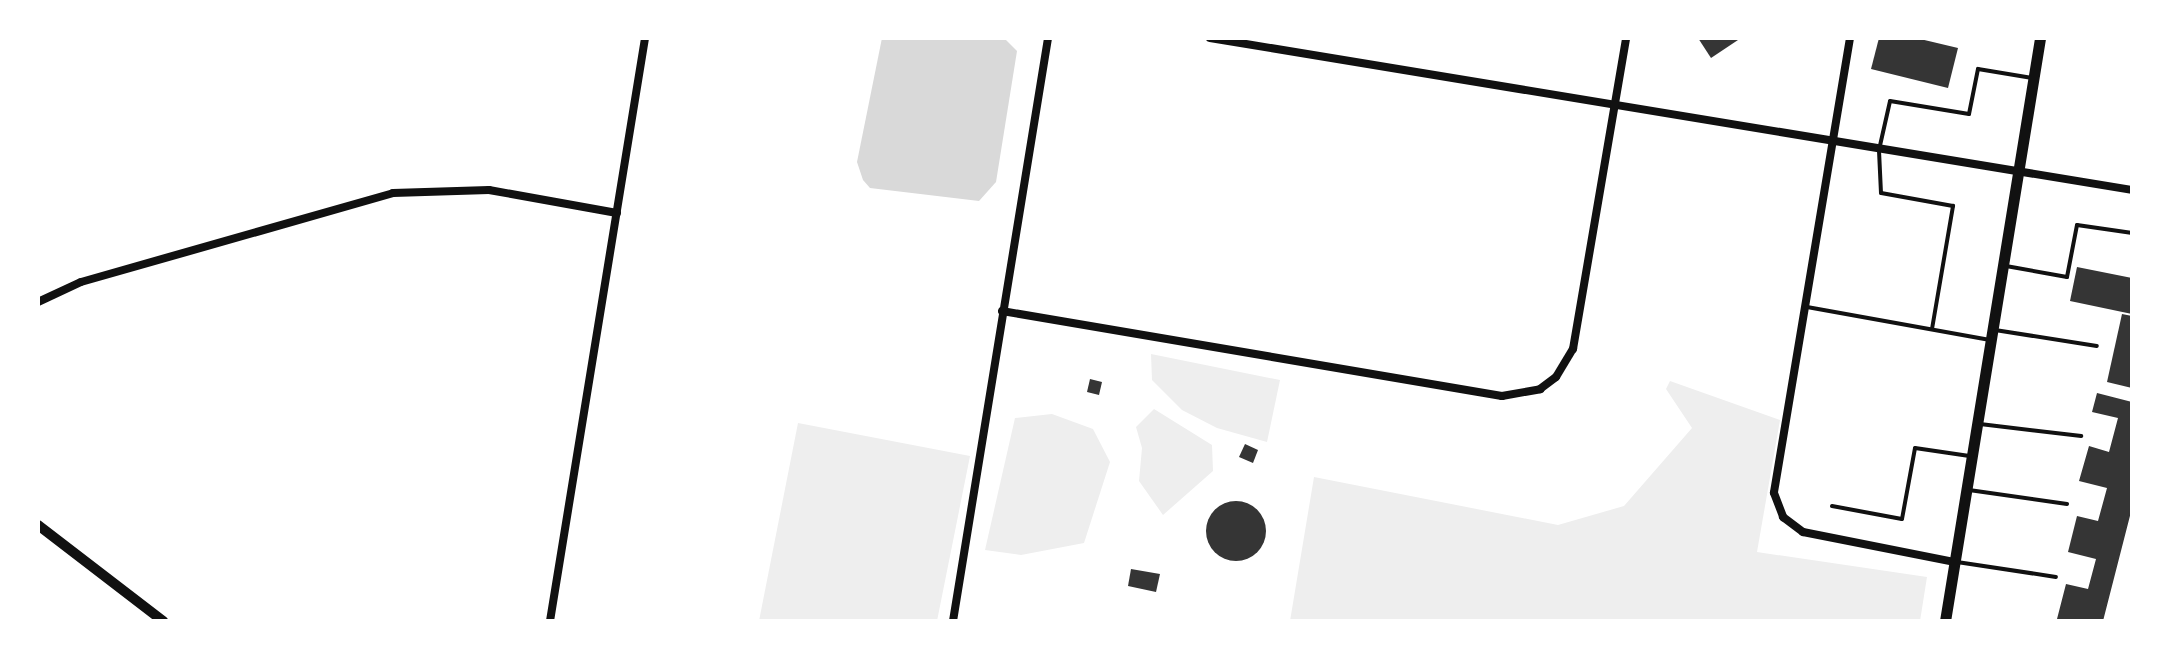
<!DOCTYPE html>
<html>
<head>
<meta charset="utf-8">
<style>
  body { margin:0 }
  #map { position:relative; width:2170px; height:659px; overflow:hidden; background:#fff; font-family:"Exo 2",sans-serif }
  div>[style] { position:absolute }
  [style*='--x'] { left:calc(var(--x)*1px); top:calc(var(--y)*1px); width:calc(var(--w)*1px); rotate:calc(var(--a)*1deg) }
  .green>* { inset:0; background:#eee }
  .water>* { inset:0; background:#d9d9d9 }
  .building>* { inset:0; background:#353535 }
  .round { border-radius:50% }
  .service>* { height:4px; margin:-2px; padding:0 2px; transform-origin:2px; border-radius:2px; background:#111 }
  .minor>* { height:8px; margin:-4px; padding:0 4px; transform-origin:4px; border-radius:4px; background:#111 }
  .tertiary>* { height:10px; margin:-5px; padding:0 5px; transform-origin:5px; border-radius:5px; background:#111 }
  .secondary>* { height:11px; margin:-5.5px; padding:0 5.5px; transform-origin:5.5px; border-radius:5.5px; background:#111 }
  span { translate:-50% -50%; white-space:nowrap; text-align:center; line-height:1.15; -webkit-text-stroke:7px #fff; paint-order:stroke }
  .frame { position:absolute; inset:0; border:40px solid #fff; pointer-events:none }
</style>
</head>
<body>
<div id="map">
  <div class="green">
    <div style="clip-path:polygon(1151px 354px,1280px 380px,1267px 442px,1217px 428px,1182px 410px,1152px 380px)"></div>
    <div style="clip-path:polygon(1670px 381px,1780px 420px,1757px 552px,1927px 577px,1920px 621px,1290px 621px,1314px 477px,1558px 525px,1624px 506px,1692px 428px,1666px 389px)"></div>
    <div style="clip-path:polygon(1154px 409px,1212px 445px,1213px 471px,1163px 515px,1139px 481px,1142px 448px,1136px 427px)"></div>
    <div style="clip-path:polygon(1052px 414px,1093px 429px,1110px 462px,1084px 543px,1021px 555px,985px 550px,1015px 418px)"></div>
    <div style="clip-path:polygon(798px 423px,970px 456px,937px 621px,759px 621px)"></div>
  </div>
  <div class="water">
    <div style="clip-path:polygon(882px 38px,1004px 38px,1017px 51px,996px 182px,979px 201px,870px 188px,863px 180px,857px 162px)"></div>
  </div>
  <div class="building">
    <div style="clip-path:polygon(1698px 38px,1741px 38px,1711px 58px)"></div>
    <div style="clip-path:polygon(1879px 38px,1916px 38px,1958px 48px,1948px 88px,1871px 69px)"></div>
    <div style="clip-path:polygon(2077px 267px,2132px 278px,2132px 314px,2070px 301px)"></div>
    <div style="clip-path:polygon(2122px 314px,2132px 316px,2132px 388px,2107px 382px)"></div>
    <div style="clip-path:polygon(1090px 379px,1102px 382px,1099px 395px,1087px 392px)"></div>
    <div style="clip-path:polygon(2097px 393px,2132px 402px,2132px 508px,2103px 621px,2063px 621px,2057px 619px,2066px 584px,2088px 589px,2096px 559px,2068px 552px,2077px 516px,2098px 521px,2107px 488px,2079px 481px,2089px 446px,2109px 452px,2118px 418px,2092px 412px)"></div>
    <div style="clip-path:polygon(1245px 444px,1258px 450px,1253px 463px,1239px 457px)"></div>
    <div class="round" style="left:1206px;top:501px;width:60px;height:60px"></div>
    <div style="clip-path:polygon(1131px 569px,1160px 574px,1156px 592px,1128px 586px)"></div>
  </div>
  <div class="service">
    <div style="--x:2006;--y:266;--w:62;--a:10.2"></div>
    <div style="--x:2067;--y:277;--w:53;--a:-79.1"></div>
    <div style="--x:2077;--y:225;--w:56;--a:8.3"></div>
    <div style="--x:1807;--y:307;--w:186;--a:10.2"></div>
    <div style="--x:1932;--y:329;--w:125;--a:-80.3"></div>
    <div style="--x:1953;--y:206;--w:73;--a:-169.8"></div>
    <div style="--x:1881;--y:193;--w:43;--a:-92.7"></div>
    <div style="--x:1879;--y:150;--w:50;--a:-77.3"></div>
    <div style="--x:1890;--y:101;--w:80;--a:9.3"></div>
    <div style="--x:1969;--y:114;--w:46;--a:-78.7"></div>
    <div style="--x:1978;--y:69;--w:55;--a:9.5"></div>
    <div style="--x:1995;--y:330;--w:103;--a:8.9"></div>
    <div style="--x:1980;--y:424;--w:102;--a:6.8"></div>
    <div style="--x:1969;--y:490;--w:99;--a:8.1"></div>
    <div style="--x:1832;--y:506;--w:71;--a:10.5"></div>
    <div style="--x:1902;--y:519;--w:72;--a:-79.6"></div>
    <div style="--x:1915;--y:448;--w:55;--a:8.4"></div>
    <div style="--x:1957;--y:562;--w:100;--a:8.6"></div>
  </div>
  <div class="minor">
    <div style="--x:1210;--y:38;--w:934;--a:9.36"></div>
    <div style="--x:1850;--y:38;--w:461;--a:99.5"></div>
    <div style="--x:1774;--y:493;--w:26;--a:69"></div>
    <div style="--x:1783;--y:517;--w:25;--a:37"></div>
    <div style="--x:1803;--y:532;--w:155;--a:11.2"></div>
    <div style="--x:38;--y:302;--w:47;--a:-24.9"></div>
    <div style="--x:81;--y:282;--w:324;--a:-15.9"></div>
    <div style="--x:393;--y:193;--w:96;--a:-1.8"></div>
    <div style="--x:489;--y:190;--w:130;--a:10.2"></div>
    <div style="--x:1002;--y:311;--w:507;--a:9.65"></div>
    <div style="--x:1502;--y:396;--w:39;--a:-10"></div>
    <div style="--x:1540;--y:389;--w:20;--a:-37"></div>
    <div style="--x:1556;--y:377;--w:33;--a:-59"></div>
    <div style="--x:1573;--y:349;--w:315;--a:-80.3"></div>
    <div style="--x:550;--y:621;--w:591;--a:-80.74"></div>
    <div style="--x:953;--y:621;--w:591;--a:-80.74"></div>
  </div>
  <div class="tertiary">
    <div style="--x:38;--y:525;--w:158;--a:37.5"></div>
  </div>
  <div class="secondary">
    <div style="--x:1945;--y:621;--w:591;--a:-80.74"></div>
  </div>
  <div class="frame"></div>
</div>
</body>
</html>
